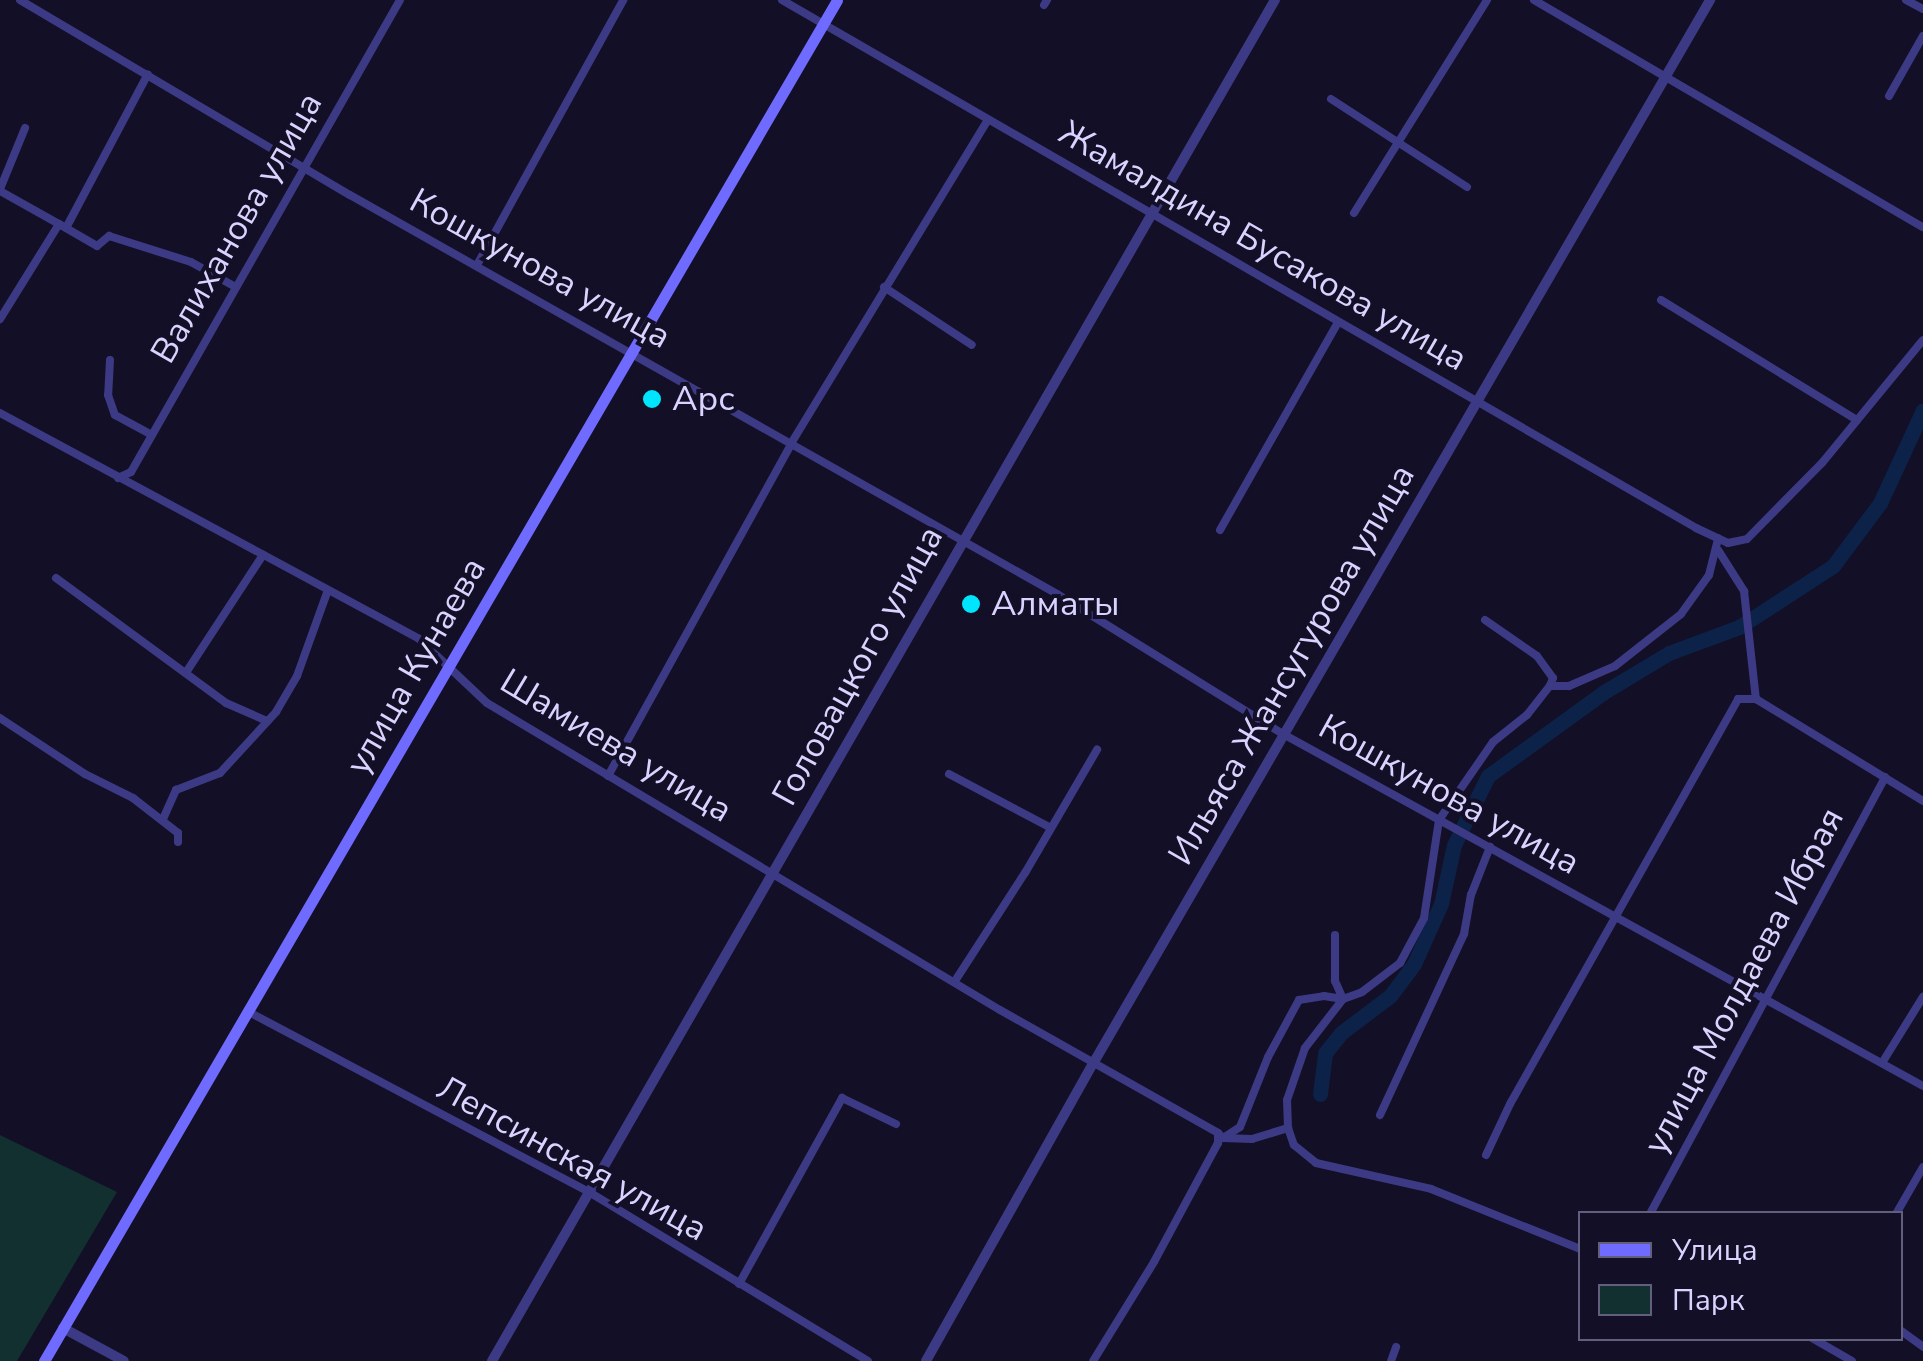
<!DOCTYPE html>
<html>
<head>
<meta charset="utf-8">
<style>
  body { margin:0 }
  #map { position:relative; width:1923px; height:1361px; overflow:hidden; background:#130f26; font-family:"Nunito Sans",sans-serif }
  div>[style] { position:absolute }
  [style*='--x'] { left:calc(var(--x)*1px); top:calc(var(--y)*1px); width:calc(var(--w)*1px); rotate:calc(var(--a)*1deg) }
  .green>* { inset:0; background:#12302f }
  .river>* { height:15px; margin:-7.5px; padding:0 7.5px; transform-origin:7.5px; border-radius:7.5px; background:#0c2248 }
  .minor>* { height:8px; margin:-4px; padding:0 4px; transform-origin:4px; border-radius:4px; background:#3d3a85 }
  .tertiary>* { height:10px; margin:-5px; padding:0 5px; transform-origin:5px; border-radius:5px; background:#3d3a85 }
  .secondary>* { height:11px; margin:-5.5px; padding:0 5.5px; transform-origin:5.5px; border-radius:5.5px; background:#6f6bff }
  .dots>* { width:28px; height:28px; translate:-50% -50%; box-sizing:border-box; border:5px solid #130f26; border-radius:50% }
  span { translate:-50% -50%; white-space:nowrap; text-align:center; line-height:1.15; -webkit-text-stroke:8px #130f26; paint-order:stroke }
  .street-label { font-size:35px; color:#d9d4ff }
  .poi-label { font-size:35px; color:#d9d4ff }
  .left { translate:0 -50%; text-align:left }
  .legend { position:absolute; left:1578px; top:1211px; width:325px; height:130px; box-sizing:border-box; background:#130f26; border:2px solid #625e7d; margin:0; padding:12px 18px; list-style:none; font-size:30px; color:#d9d4ff }
  .legend li { display:flex; align-items:center; gap:20px; height:50px }
  .legend b { width:50px; border:2px solid #625e7d }
</style>
</head>
<body>
<div id="map">
  <div class="green">
    <div style="clip-path:polygon(0 1135px,117px 1192px,17px 1361px,0 1361px)"></div>
  </div>
  <div class="river">
    <div style="--x:1320;--y:1094;--w:41;--a:-83"></div>
    <div style="--x:1325;--y:1053;--w:26;--a:-51"></div>
    <div style="--x:1341;--y:1033;--w:61;--a:-37.1"></div>
    <div style="--x:1390;--y:996;--w:40;--a:-53"></div>
    <div style="--x:1414;--y:964;--w:66;--a:-65.8"></div>
    <div style="--x:1441;--y:904;--w:60;--a:-77.6"></div>
    <div style="--x:1454;--y:845;--w:77;--a:-63.8"></div>
    <div style="--x:1488;--y:776;--w:143;--a:-35.9"></div>
    <div style="--x:1604;--y:692;--w:76;--a:-31"></div>
    <div style="--x:1669;--y:653;--w:75;--a:-20.4"></div>
    <div style="--x:1739;--y:627;--w:112;--a:-33"></div>
    <div style="--x:1833;--y:566;--w:79;--a:-53.3"></div>
    <div style="--x:1880;--y:503;--w:102;--a:-65.2"></div>
  </div>
  <div class="minor">
    <div style="--x:20;--y:0;--w:383;--a:30.6"></div>
    <div style="--x:350;--y:195;--w:812;--a:29.44"></div>
    <div style="--x:1057;--y:594;--w:266;--a:31.8"></div>
    <div style="--x:1283;--y:734;--w:730;--a:28.81"></div>
    <div style="--x:782;--y:0;--w:1056;--a:30.01"></div>
    <div style="--x:1696;--y:528;--w:35;--a:25"></div>
    <div style="--x:1728;--y:543;--w:19;--a:-12"></div>
    <div style="--x:1747;--y:539;--w:107;--a:-45.4"></div>
    <div style="--x:1822;--y:463;--w:159;--a:-50.6"></div>
    <div style="--x:1534;--y:0;--w:450;--a:30.3"></div>
    <div style="--x:1906;--y:0;--w:19;--a:28"></div>
    <div style="--x:1044;--y:5;--w:6;--a:-59"></div>
    <div style="--x:1889;--y:96;--w:69;--a:-60.5"></div>
    <div style="--x:1331;--y:99;--w:162;--a:32.9"></div>
    <div style="--x:0;--y:189;--w:66;--a:-67.7"></div>
    <div style="--x:0;--y:191;--w:68;--a:29.2"></div>
    <div style="--x:59;--y:224;--w:112;--a:121.8"></div>
    <div style="--x:1354;--y:213;--w:251;--a:-58"></div>
    <div style="--x:59;--y:224;--w:44;--a:30.1"></div>
    <div style="--x:97;--y:246;--w:16;--a:-40"></div>
    <div style="--x:109;--y:236;--w:86;--a:17.6"></div>
    <div style="--x:191;--y:262;--w:49;--a:29.2"></div>
    <div style="--x:66;--y:228;--w:174;--a:-62"></div>
    <div style="--x:477;--y:265;--w:303;--a:-61.1"></div>
    <div style="--x:884;--y:287;--w:105;--a:33.4"></div>
    <div style="--x:1661;--y:300;--w:230;--a:31.5"></div>
    <div style="--x:110;--y:360;--w:35;--a:93"></div>
    <div style="--x:108;--y:395;--w:21;--a:71"></div>
    <div style="--x:115;--y:415;--w:42;--a:28.4"></div>
    <div style="--x:0;--y:413;--w:476;--a:28.3"></div>
    <div style="--x:419;--y:639;--w:93;--a:43.3"></div>
    <div style="--x:487;--y:703;--w:598;--a:30.9"></div>
    <div style="--x:1000;--y:1010;--w:250;--a:29.4"></div>
    <div style="--x:1218;--y:1133;--w:10;--a:90"></div>
    <div style="--x:1218;--y:1143;--w:135;--a:118.3"></div>
    <div style="--x:1154;--y:1262;--w:116;--a:121.6"></div>
    <div style="--x:118;--y:478;--w:14;--a:-25"></div>
    <div style="--x:131;--y:472;--w:543;--a:-60.32"></div>
    <div style="--x:1220;--y:530;--w:239;--a:-60.4"></div>
    <div style="--x:1718;--y:550;--w:49;--a:57.6"></div>
    <div style="--x:1744;--y:591;--w:109;--a:83.7"></div>
    <div style="--x:56;--y:578;--w:211;--a:36.3"></div>
    <div style="--x:226;--y:703;--w:45;--a:23.7"></div>
    <div style="--x:1485;--y:620;--w:63;--a:34.7"></div>
    <div style="--x:1537;--y:656;--w:27;--a:54"></div>
    <div style="--x:1553;--y:678;--w:9;--a:111"></div>
    <div style="--x:187;--y:671;--w:139;--a:-56.8"></div>
    <div style="--x:0;--y:718;--w:102;--a:33.4"></div>
    <div style="--x:85;--y:774;--w:54;--a:26.6"></div>
    <div style="--x:133;--y:798;--w:57;--a:37.9"></div>
    <div style="--x:178;--y:833;--w:9;--a:90"></div>
    <div style="--x:949;--y:774;--w:115;--a:27.9"></div>
    <div style="--x:608;--y:776;--w:381;--a:-61.1"></div>
    <div style="--x:792;--y:442;--w:377;--a:-58.7"></div>
    <div style="--x:163;--y:819;--w:32;--a:-66"></div>
    <div style="--x:176;--y:790;--w:47;--a:-21.1"></div>
    <div style="--x:220;--y:773;--w:83;--a:-47.4"></div>
    <div style="--x:276;--y:712;--w:42;--a:-59.7"></div>
    <div style="--x:297;--y:676;--w:91;--a:-70.2"></div>
    <div style="--x:955;--y:981;--w:129;--a:-57.1"></div>
    <div style="--x:1025;--y:873;--w:143;--a:-59.7"></div>
    <div style="--x:247;--y:1011;--w:387;--a:27.9"></div>
    <div style="--x:589;--y:1192;--w:326;--a:31.2"></div>
    <div style="--x:1882;--y:1063;--w:78;--a:-58.2"></div>
    <div style="--x:1380;--y:1115;--w:200;--a:-65.1"></div>
    <div style="--x:1464;--y:934;--w:40;--a:-80"></div>
    <div style="--x:1471;--y:895;--w:52;--a:-68.4"></div>
    <div style="--x:1288;--y:1128;--w:28;--a:-92"></div>
    <div style="--x:1287;--y:1100;--w:55;--a:-70.9"></div>
    <div style="--x:1305;--y:1048;--w:62;--a:-52.2"></div>
    <div style="--x:1343;--y:999;--w:20;--a:-114"></div>
    <div style="--x:1335;--y:981;--w:46;--a:-90"></div>
    <div style="--x:1218;--y:1133;--w:7;--a:45"></div>
    <div style="--x:1223;--y:1138;--w:20;--a:-33"></div>
    <div style="--x:1240;--y:1127;--w:75;--a:-68.2"></div>
    <div style="--x:1268;--y:1057;--w:65;--a:-61.5"></div>
    <div style="--x:1299;--y:1000;--w:25;--a:-9"></div>
    <div style="--x:1324;--y:996;--w:19;--a:9"></div>
    <div style="--x:1343;--y:999;--w:20;--a:-20"></div>
    <div style="--x:1362;--y:992;--w:48;--a:-37.3"></div>
    <div style="--x:1400;--y:963;--w:51;--a:-61.9"></div>
    <div style="--x:1424;--y:918;--w:99;--a:-81.3"></div>
    <div style="--x:1439;--y:820;--w:95;--a:-55.3"></div>
    <div style="--x:1493;--y:742;--w:43;--a:-38.5"></div>
    <div style="--x:1527;--y:715;--w:37;--a:-52"></div>
    <div style="--x:1550;--y:686;--w:19;--a:0"></div>
    <div style="--x:1569;--y:686;--w:50;--a:-23.5"></div>
    <div style="--x:1615;--y:666;--w:84;--a:-38.2"></div>
    <div style="--x:1681;--y:614;--w:48;--a:-54.3"></div>
    <div style="--x:1709;--y:575;--w:38;--a:-76"></div>
    <div style="--x:1223;--y:1138;--w:29;--a:2"></div>
    <div style="--x:1252;--y:1139;--w:38;--a:-17"></div>
    <div style="--x:1288;--y:1128;--w:18;--a:71"></div>
    <div style="--x:1294;--y:1145;--w:28;--a:39"></div>
    <div style="--x:1316;--y:1163;--w:118;--a:12.7"></div>
    <div style="--x:1431;--y:1189;--w:161;--a:21.9"></div>
    <div style="--x:1486;--y:1155;--w:56;--a:-64.8"></div>
    <div style="--x:1510;--y:1104;--w:465;--a:-60.6"></div>
    <div style="--x:1738;--y:699;--w:18;--a:0"></div>
    <div style="--x:1756;--y:699;--w:196;--a:31.4"></div>
    <div style="--x:1651;--y:1212;--w:494;--a:-61.7"></div>
    <div style="--x:1896;--y:1214;--w:54;--a:-60.1"></div>
    <div style="--x:739;--y:1284;--w:213;--a:-61"></div>
    <div style="--x:842;--y:1098;--w:60;--a:25.7"></div>
    <div style="--x:1900;--y:1330;--w:29;--a:36"></div>
    <div style="--x:1812;--y:1338;--w:46;--a:29.9"></div>
    <div style="--x:1391;--y:1361;--w:15;--a:-70"></div>
  </div>
  <div class="tertiary">
    <div style="--x:63;--y:1328;--w:69;--a:28.4"></div>
    <div style="--x:492;--y:1361;--w:1570;--a:-60.09"></div>
    <div style="--x:926;--y:1361;--w:343;--a:-60.7"></div>
    <div style="--x:1094;--y:1062;--w:1228;--a:-59.88"></div>
  </div>
  <div class="secondary">
    <div style="--x:44;--y:1361;--w:1575;--a:-59.77"></div>
  </div>
  <div class="dots">
    <div style="left:652px;top:399px;background:#00e5ff"></div>
    <div style="left:971px;top:604px;background:#00e5ff"></div>
  </div>
  <div class="street-label">
    <span style="left:237px;top:228px;rotate:-60deg">Валиханова улица</span>
    <span style="left:1263px;top:246px;rotate:30deg">Жамалдина Бусакова улица</span>
    <span style="left:540px;top:269px;rotate:29deg">Кошкунова улица</span>
    <span style="left:1292px;top:665px;rotate:-60deg">Ильяса Жансугурова улица</span>
    <span style="left:416px;top:666px;rotate:-60deg">улица Кунаева</span>
    <span style="left:858px;top:666px;rotate:-61deg">Головацкого улица</span>
    <span style="left:616px;top:746px;rotate:31deg">Шамиева улица</span>
    <span style="left:1449px;top:795px;rotate:29deg">Кошкунова улица</span>
    <span style="left:1744px;top:981px;rotate:-62deg">улица Молдаева Ибрая</span>
    <span style="left:572px;top:1159px;rotate:29deg">Лепсинская улица</span>
  </div>
  <div class="poi-label">
    <span class="left" style="left:672px;top:399px">Арс</span>
    <span class="left" style="left:991px;top:604px">Алматы</span>
  </div>
  <ul class="legend">
  <li><b style="height:12px;background:#6f6bff"></b>Улица</li>
  <li><b style="height:28px;background:#12302f"></b>Парк</li>
  </ul>
</div>
</body>
</html>
